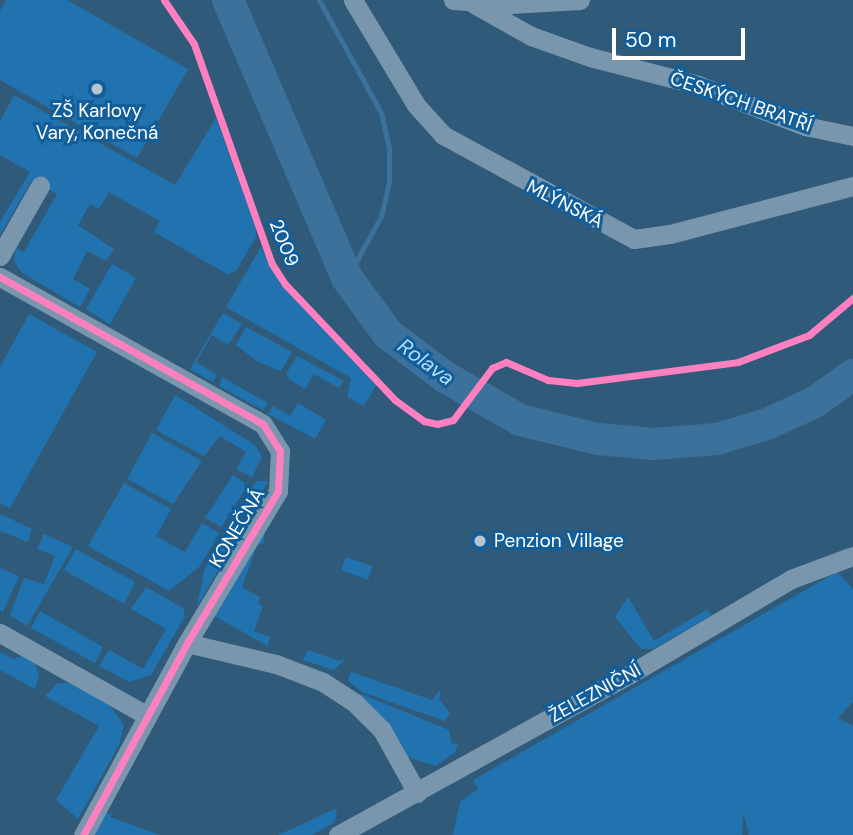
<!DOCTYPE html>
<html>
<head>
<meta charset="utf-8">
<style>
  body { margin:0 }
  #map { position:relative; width:853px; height:835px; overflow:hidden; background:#305a7a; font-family:"DM Sans",sans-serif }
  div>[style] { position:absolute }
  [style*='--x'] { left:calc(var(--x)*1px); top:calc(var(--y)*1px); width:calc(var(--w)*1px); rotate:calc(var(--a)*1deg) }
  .green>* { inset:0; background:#2173af }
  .stream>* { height:5px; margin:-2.5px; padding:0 2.5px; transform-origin:2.5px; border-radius:2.5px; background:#3b719b }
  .river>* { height:32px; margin:-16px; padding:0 16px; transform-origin:16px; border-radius:16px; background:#3b719b }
  .minor>* { height:19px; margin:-9.5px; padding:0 9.5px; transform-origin:9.5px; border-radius:9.5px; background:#7a96ad }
  .cycleway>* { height:7px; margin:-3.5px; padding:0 3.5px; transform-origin:3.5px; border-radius:3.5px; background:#ff80c0 }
  .dots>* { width:19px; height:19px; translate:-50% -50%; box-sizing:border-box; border:4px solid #115e9a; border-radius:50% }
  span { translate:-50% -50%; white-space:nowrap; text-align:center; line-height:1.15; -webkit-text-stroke:6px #115e9a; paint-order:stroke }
  .street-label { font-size:19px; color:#fff }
  .poi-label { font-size:19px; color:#fff }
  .left { translate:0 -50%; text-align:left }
  .water-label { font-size:21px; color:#b0dcfb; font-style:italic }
  .scale { position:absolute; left:612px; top:28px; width:133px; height:32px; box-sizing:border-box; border:4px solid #fff; border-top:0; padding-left:9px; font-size:21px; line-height:24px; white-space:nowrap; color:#fff; -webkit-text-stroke:5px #115e9a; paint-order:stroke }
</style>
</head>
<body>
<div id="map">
  <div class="green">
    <div style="clip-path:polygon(6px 0,67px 0,188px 69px,137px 158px,0 80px,0 11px)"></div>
    <div style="clip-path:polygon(14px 95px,175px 185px,216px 118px,256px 229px,256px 237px,236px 271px,227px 274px,154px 232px,160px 221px,109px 192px,99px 209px,90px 204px,78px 225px,114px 249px,106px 261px,87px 251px,73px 279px,90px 289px,80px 307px,22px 273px,14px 261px,16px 248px,24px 252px,57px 194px,32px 180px,0 235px,0 222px,30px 172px,0 155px,0 121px)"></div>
    <div style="clip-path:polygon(261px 247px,281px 285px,376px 385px,364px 406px,347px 397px,351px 378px,226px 307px)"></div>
    <div style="clip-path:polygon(112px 264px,136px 278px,110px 324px,86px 309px)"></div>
    <div style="clip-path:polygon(223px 313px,242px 324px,228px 345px,212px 335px,196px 362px,217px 375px,213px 382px,190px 369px)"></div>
    <div style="clip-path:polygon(29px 314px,97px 352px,10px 508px,0 503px,0 367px)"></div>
    <div style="clip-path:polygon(246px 327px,292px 352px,281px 371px,258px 362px,236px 345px)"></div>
    <div style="clip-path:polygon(297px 356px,344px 381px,339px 388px,314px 374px,305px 389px,289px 379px,286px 374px)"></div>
    <div style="clip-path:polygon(222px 377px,243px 389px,268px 403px,263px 410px,219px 386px)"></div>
    <div style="clip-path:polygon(175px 395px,255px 445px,262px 457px,252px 477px,236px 469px,246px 452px,220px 436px,204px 456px,156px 430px)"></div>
    <div style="clip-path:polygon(298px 403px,326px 420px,315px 439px,268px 414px,273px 406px,290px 416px)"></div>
    <div style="clip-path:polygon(152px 433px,202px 461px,173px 504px,127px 479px)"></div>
    <div style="clip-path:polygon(233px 475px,248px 485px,221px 527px,205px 518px)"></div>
    <div style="clip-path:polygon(256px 481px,268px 481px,251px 514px,241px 508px)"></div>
    <div style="clip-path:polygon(124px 483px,171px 509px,156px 536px,185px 552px,202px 523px,219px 533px,200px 566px,169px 591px,88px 546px)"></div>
    <div style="clip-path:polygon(0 514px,32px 529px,28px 542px,0 531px)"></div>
    <div style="clip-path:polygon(264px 528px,264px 543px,257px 545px,242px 587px,260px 597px,258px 604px,263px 606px,254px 631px,270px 637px,268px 646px,214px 616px)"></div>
    <div style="clip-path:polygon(44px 534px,73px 547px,27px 626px,10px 615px,24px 578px,44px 584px,55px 556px,37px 549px)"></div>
    <div style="clip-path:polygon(225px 535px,235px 541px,197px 607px,204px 571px)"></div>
    <div style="clip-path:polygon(76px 549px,135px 582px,124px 604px,64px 570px)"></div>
    <div style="clip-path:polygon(346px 557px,372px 566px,368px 580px,341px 570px)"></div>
    <div style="clip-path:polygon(0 568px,19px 576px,3px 612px,0 610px)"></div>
    <div style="clip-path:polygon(837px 572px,853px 589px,853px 702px,838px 718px,853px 726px,853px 835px,749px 835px,743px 813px,742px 835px,453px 835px,460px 802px,478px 789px,473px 780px)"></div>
    <div style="clip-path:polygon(146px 587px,183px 608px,185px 616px,151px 675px,129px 682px,99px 666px,109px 650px,143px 669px,166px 629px,131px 609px)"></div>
    <div style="clip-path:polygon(628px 597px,654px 641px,706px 610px,712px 615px,653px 649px,641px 649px,615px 617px)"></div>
    <div style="clip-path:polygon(40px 611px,103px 647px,95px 663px,31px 628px)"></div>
    <div style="clip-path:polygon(308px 650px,339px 661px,346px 658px,334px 670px,303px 660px)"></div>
    <div style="clip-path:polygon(0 652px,14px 659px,24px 655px,35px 663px,39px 675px,35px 689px,0 670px)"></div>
    <div style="clip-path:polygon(351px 672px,432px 700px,441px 689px,439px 699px,450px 713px,445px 721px,362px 692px,348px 681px)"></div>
    <div style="clip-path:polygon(58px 683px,69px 683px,108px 703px,124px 725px,119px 745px,78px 819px,56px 800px,99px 726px,45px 696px)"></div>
    <div style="clip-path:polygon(361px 694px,449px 730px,451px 743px,458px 744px,455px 752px,436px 766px,407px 757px,358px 698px)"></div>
    <div style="clip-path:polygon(337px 808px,335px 822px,312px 835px,278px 835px)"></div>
    <div style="clip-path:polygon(113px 813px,110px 817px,160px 835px,95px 835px,103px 814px)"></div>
  </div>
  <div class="stream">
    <div style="--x:319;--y:0;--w:129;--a:61.2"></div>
    <div style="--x:381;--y:113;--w:36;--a:77"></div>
    <div style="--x:389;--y:148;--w:34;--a:90"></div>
    <div style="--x:389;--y:182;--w:35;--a:103"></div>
    <div style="--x:381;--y:216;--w:71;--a:118.7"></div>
  </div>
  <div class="river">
    <div style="--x:228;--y:0;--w:302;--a:66.8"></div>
    <div style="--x:347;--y:278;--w:69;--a:53.8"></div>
    <div style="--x:388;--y:334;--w:71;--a:37"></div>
    <div style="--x:445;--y:377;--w:86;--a:29.8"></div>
    <div style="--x:520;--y:420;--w:80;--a:13.7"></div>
    <div style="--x:598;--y:439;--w:56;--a:5.1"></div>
    <div style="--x:654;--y:444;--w:63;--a:-4.5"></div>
    <div style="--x:717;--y:439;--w:52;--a:-16.7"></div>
    <div style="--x:767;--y:424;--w:53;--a:-24.6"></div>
    <div style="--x:815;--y:402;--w:47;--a:-35.4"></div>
  </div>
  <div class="minor">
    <div style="--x:353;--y:0;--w:122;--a:59"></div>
    <div style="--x:416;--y:105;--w:40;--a:48"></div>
    <div style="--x:443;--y:135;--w:217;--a:28.6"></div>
    <div style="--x:634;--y:239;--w:36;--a:-8"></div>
    <div style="--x:670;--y:234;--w:189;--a:-14.7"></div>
    <div style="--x:453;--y:0;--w:57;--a:4"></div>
    <div style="--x:510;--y:4;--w:70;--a:-3.3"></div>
    <div style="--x:474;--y:4;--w:65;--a:29.3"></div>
    <div style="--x:531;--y:36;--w:63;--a:19.6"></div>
    <div style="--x:590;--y:57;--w:112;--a:14.5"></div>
    <div style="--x:698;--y:85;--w:115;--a:21"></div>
    <div style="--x:805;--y:126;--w:49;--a:11.8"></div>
    <div style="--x:0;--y:256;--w:81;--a:-60.3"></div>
    <div style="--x:0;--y:277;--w:301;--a:29.2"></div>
    <div style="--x:263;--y:424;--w:32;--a:58"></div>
    <div style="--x:280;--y:451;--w:40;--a:92.9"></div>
    <div style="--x:278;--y:491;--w:177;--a:120.9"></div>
    <div style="--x:187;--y:643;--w:218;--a:118.4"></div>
    <div style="--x:0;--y:633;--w:167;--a:29.3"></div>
    <div style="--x:187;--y:643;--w:91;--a:13.3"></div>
    <div style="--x:276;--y:664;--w:50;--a:21"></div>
    <div style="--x:323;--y:682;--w:38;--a:33"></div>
    <div style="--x:355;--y:703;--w:38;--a:45"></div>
    <div style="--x:382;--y:730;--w:72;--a:60.9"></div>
    <div style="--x:338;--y:835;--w:333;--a:-28.9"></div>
    <div style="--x:630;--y:674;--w:187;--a:-30.5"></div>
    <div style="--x:791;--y:579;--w:66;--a:-20.4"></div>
  </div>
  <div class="cycleway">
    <div style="--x:164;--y:0;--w:53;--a:55.7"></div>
    <div style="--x:194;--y:44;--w:233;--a:70.5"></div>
    <div style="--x:272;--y:264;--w:24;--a:57"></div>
    <div style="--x:285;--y:284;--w:160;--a:46.5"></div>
    <div style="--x:395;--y:400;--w:36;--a:36"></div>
    <div style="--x:424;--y:421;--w:13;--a:13"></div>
    <div style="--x:437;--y:424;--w:16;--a:-14"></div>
    <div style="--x:453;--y:420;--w:65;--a:-53.1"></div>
    <div style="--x:492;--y:368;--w:15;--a:-23"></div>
    <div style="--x:506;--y:362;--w:46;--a:23.2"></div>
    <div style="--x:548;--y:380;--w:29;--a:6"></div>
    <div style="--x:577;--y:383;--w:162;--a:-7.4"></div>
    <div style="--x:738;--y:362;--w:76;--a:-20.8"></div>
    <div style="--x:809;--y:335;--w:57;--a:-40.1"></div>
    <div style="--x:0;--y:277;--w:301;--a:29.2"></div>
    <div style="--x:263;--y:424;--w:32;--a:58"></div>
    <div style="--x:280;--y:451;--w:40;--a:92.9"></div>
    <div style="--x:278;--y:491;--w:177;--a:120.9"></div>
    <div style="--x:187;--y:643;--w:218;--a:118.4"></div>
  </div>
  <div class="dots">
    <div style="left:97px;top:89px;background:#b7c5d0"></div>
    <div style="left:480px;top:541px;background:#b7c5d0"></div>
  </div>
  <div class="street-label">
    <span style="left:741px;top:102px;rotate:19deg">ČESKÝCH BRATŘÍ</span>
    <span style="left:565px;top:204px;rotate:27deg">MLÝNSKÁ</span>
    <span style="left:284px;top:243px;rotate:68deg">2009</span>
    <span style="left:237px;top:528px;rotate:-59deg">KONEČNÁ</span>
    <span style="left:595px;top:693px;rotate:-29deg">ŽELEZNIČNÍ</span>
  </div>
  <div class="poi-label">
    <span style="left:97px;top:122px">ZŠ Karlovy<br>Vary, Konečná</span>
    <span class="left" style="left:494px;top:541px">Penzion Village</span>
  </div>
  <div class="water-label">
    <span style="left:426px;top:362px;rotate:36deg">Rolava</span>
  </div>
  <div class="scale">50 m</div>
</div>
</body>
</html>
